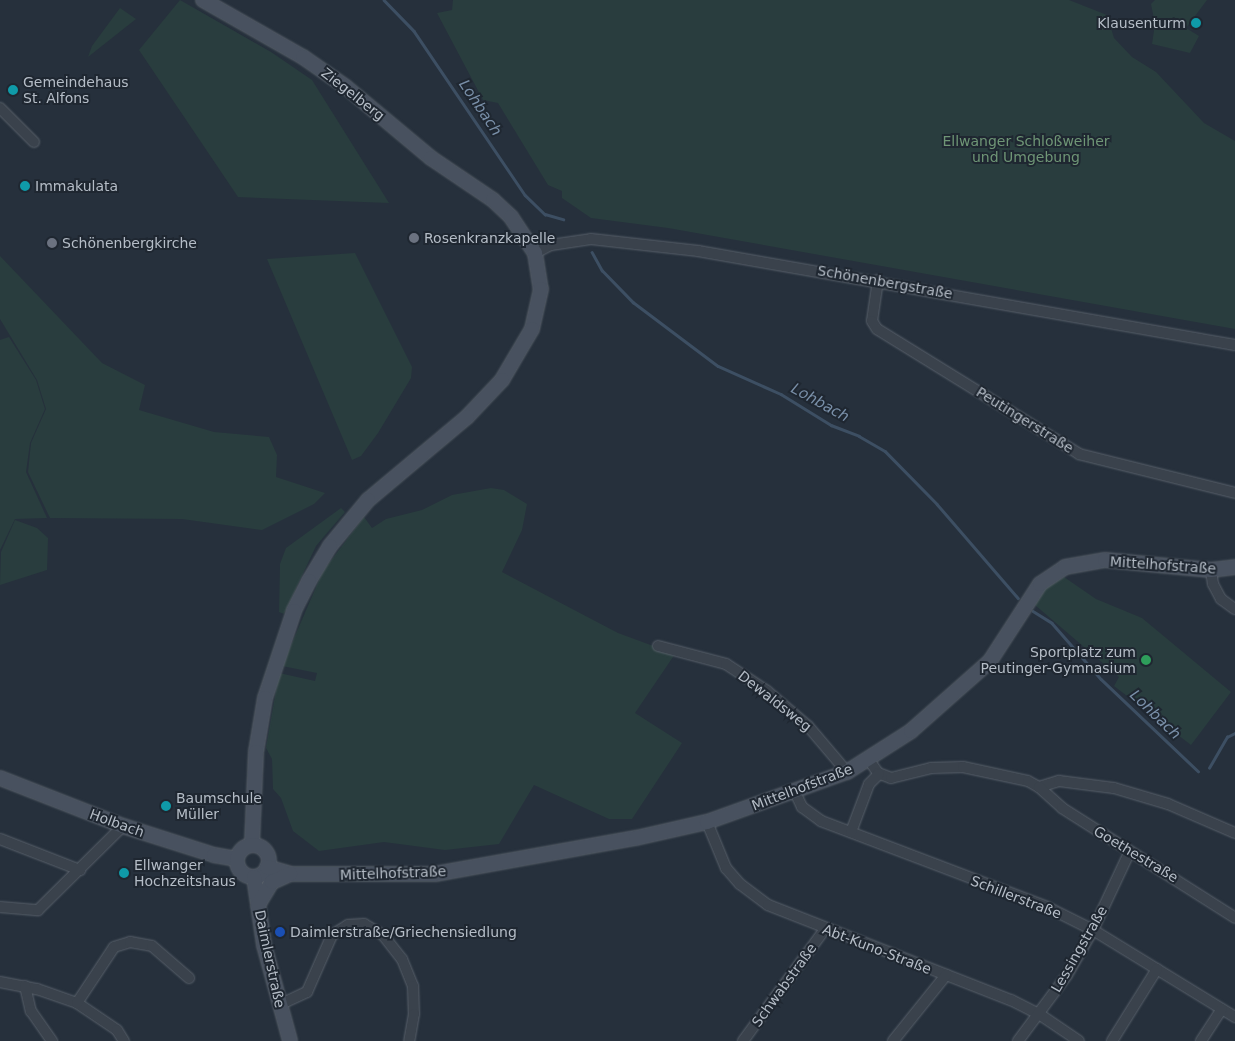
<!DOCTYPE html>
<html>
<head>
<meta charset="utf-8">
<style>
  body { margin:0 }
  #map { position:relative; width:1235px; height:1041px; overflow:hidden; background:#26303c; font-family:"DejaVu Sans",sans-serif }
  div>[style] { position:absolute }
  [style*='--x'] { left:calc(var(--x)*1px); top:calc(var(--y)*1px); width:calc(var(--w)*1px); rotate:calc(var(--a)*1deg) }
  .green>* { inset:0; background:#293d3e }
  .stream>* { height:2.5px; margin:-1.25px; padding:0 1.25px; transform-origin:1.25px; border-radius:1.25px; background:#3d4f63 }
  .roads { filter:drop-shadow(0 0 1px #58606a) drop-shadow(0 0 1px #58606a) }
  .street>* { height:10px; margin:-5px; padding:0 5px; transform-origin:5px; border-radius:5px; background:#3a424c }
  .secondary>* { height:14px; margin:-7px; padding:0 7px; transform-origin:7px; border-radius:7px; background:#48515f }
  .secondary>.ring { margin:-7px; padding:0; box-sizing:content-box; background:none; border:14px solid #48515f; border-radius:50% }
  .dots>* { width:14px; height:14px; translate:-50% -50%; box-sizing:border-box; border:2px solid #1f2731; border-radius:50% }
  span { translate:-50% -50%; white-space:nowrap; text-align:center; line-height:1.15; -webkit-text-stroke:4px #1f2731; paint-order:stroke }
  .poi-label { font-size:14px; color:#b5bdc7 }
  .right { translate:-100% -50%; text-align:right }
  .left { translate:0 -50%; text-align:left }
  .street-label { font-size:14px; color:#b5bdc7 }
  .park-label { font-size:14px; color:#6f9676 }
  .water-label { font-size:15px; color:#798fa8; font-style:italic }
</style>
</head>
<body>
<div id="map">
  <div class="green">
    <div style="clip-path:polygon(180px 0,271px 52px,312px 80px,389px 203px,238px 197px,139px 50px)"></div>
    <div style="clip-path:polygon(453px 0,1069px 0,1107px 15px,1114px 38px,1132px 57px,1156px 72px,1204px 123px,1235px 141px,1235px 329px,668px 228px,591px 218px,562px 198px,562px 191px,548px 185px,498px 103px,483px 100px,437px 13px,452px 10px)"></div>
    <div style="clip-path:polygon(1155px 0,1207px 0,1186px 28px,1199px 36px,1190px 53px,1152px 44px,1155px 24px,1151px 4px)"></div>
    <div style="clip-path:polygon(120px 8px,136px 19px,88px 57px,92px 46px)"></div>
    <div style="clip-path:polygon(355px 253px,412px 367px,411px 378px,378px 433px,361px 456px,352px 460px,267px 259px)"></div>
    <div style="clip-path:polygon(0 256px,102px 363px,145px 385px,139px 410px,214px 432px,269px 437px,277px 455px,276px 477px,325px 493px,314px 504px,262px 530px,182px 519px,50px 518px,28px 472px,31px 443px,46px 409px,37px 380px,0 319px)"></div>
    <div style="clip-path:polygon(9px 337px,36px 380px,45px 409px,30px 443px,26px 472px,47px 518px,15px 519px,0 550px,0 340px)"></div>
    <div style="clip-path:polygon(491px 488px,504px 490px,527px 504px,522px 530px,502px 572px,618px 633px,675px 654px,635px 713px,682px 743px,632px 819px,609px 819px,534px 785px,499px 844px,445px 850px,384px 842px,319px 851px,293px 831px,281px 798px,273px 789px,272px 759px,266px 748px,279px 673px,315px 681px,317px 673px,282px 666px,323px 571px,364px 517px,372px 528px,386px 519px,422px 510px,452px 495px)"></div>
    <div style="clip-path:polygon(341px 508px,345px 512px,316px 546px,284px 614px,279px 612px,280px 564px,286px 548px)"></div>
    <div style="clip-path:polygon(15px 520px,37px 528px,48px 538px,47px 570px,0 585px,1px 552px)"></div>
    <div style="clip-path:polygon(1064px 577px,1096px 599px,1142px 618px,1231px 692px,1191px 745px,1114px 686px,1119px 677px,1035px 605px,1045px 588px)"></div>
  </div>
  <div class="stream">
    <div style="--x:384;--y:0;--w:43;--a:45.9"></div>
    <div style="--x:414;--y:31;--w:198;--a:55.9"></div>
    <div style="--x:525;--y:195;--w:28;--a:44"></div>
    <div style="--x:545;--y:214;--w:19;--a:16"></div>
    <div style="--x:592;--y:252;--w:21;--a:61"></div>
    <div style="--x:602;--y:270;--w:45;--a:45.9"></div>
    <div style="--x:633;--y:302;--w:106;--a:37"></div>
    <div style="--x:718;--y:366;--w:69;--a:24"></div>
    <div style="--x:781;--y:394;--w:59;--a:31.8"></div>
    <div style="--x:831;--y:425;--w:30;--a:21"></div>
    <div style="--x:859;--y:436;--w:30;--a:30"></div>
    <div style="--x:885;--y:451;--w:74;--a:45.5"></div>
    <div style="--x:937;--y:504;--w:124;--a:49.2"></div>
    <div style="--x:1033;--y:611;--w:22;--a:32"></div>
    <div style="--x:1052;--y:623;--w:74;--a:48.8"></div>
    <div style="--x:1101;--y:679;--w:134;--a:43.5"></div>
    <div style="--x:1209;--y:768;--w:36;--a:-60"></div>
    <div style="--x:1227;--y:737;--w:9;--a:-27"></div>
  </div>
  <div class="roads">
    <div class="street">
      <div style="--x:0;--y:108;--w:48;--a:45"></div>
      <div style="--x:535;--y:253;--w:18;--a:-27"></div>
      <div style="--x:551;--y:245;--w:40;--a:-8.5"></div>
      <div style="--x:591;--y:239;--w:108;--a:6.4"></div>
      <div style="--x:698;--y:251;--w:545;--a:9.93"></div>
      <div style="--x:878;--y:280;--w:41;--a:98.3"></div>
      <div style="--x:872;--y:321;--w:9;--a:58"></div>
      <div style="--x:877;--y:329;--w:238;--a:31.7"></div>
      <div style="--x:1079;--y:454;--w:161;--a:14"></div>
      <div style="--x:1211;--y:570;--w:14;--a:82"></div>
      <div style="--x:1213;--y:584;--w:17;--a:62"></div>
      <div style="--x:1221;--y:599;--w:17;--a:36"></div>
      <div style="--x:658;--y:646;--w:70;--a:14.8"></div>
      <div style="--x:726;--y:664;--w:49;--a:33.4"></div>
      <div style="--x:767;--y:691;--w:54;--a:40.5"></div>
      <div style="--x:808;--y:726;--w:60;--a:49.7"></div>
      <div style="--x:869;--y:760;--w:16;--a:55"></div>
      <div style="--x:878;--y:773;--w:14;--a:21"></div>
      <div style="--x:891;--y:778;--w:41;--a:-14"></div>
      <div style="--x:931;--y:768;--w:32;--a:-2"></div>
      <div style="--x:963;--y:767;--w:66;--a:12.2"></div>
      <div style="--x:1028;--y:781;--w:13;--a:29"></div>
      <div style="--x:1039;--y:787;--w:21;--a:-17"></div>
      <div style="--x:1059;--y:781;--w:55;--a:7.3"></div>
      <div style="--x:1114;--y:788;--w:56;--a:16.5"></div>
      <div style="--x:1168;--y:804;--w:73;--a:23.4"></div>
      <div style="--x:1039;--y:787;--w:31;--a:42"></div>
      <div style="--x:1062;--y:808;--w:205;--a:32.4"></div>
      <div style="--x:795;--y:792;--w:17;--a:65"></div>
      <div style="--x:802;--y:807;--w:24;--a:36"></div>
      <div style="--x:821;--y:821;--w:242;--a:20.8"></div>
      <div style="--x:1047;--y:907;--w:51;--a:26.6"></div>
      <div style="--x:1093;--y:930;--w:167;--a:31.5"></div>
      <div style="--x:707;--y:822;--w:50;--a:67.6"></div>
      <div style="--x:726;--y:868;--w:21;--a:49"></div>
      <div style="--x:740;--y:884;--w:35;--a:37"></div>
      <div style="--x:768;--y:905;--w:261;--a:21.4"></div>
      <div style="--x:1011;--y:1000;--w:31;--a:27"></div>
      <div style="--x:1039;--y:1014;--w:48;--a:34"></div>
      <div style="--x:851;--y:832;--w:51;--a:-69.4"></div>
      <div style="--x:869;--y:784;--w:14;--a:-45"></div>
      <div style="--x:0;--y:839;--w:86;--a:21.2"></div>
      <div style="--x:0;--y:907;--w:38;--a:5"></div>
      <div style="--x:38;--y:910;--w:120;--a:-44.7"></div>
      <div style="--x:0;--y:982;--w:38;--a:11"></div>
      <div style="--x:37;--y:989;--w:42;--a:19.3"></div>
      <div style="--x:77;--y:1003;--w:48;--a:34"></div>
      <div style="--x:117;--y:1030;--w:13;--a:58"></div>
      <div style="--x:25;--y:986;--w:26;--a:77"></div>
      <div style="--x:31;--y:1011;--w:37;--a:55"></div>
      <div style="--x:77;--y:1003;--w:67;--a:-56.5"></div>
      <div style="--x:114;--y:947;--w:17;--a:-17"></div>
      <div style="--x:130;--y:942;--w:22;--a:10"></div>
      <div style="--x:152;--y:946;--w:49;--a:40.9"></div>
      <div style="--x:279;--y:1005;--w:31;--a:-25"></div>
      <div style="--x:307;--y:992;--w:62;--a:-66.3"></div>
      <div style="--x:332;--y:935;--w:19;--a:-32"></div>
      <div style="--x:348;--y:925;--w:16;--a:-4"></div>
      <div style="--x:364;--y:924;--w:22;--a:30"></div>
      <div style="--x:383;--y:935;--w:31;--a:52"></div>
      <div style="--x:402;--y:959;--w:29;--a:68"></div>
      <div style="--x:413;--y:986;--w:28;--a:88"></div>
      <div style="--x:414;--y:1014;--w:27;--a:100"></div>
      <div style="--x:743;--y:1041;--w:139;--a:-53.8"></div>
      <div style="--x:893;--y:1041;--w:85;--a:-51.2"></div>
      <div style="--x:1018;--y:1041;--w:82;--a:-53.4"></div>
      <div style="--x:1067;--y:975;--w:52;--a:-60"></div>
      <div style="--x:1093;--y:930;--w:87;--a:-64.9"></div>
      <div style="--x:1112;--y:1041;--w:85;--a:-58"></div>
      <div style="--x:1201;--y:1041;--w:38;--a:-57"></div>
    </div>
    <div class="secondary">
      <div style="--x:203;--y:0;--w:115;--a:29.7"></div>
      <div style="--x:303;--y:57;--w:52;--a:34.9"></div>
      <div style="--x:346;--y:87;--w:111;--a:39.9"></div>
      <div style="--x:431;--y:158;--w:75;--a:34.1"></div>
      <div style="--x:493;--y:200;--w:25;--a:43"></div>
      <div style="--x:511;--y:217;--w:43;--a:56.3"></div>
      <div style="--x:535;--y:253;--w:36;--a:81"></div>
      <div style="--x:541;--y:289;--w:41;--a:102.7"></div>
      <div style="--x:532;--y:329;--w:59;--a:120.5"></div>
      <div style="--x:502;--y:380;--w:51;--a:133.4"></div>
      <div style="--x:467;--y:417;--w:129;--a:140"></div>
      <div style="--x:368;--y:500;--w:60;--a:129.6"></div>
      <div style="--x:330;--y:546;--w:41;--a:121"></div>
      <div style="--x:309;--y:581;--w:34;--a:117"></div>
      <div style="--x:294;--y:611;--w:92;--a:108.4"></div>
      <div style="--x:265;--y:698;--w:55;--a:99.5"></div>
      <div style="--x:256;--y:752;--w:93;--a:92.5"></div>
      <div style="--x:0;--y:778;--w:132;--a:21.3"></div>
      <div style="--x:123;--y:826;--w:96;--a:17.7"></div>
      <div style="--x:214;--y:855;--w:23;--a:10"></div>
      <div class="ring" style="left:237px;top:845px;width:18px;height:18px"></div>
      <div style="--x:267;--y:867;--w:25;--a:16"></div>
      <div style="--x:291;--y:874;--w:144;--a:0"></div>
      <div style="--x:435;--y:874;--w:204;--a:-10.2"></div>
      <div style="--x:636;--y:838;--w:73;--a:-12.7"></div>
      <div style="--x:707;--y:822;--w:149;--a:-19.7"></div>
      <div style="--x:847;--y:772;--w:76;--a:-32.6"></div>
      <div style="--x:911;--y:731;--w:106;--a:-41.5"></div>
      <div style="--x:990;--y:661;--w:92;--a:-57"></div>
      <div style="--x:1040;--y:584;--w:30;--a:-34"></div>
      <div style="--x:1065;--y:567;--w:41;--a:-9.9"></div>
      <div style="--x:1105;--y:560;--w:106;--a:5.4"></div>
      <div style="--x:1211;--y:570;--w:24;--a:-7"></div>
      <div style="--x:254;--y:877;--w:69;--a:81.6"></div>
      <div style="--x:264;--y:945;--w:99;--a:74.8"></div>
      <div style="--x:258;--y:905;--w:27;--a:-59"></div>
      <div style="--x:272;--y:882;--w:20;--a:-24"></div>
    </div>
  </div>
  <div class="dots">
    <div style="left:1196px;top:23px;background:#0f9aa8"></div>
    <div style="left:13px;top:90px;background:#0f9aa8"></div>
    <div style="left:25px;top:186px;background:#0f9aa8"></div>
    <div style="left:414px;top:238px;background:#6b7280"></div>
    <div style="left:52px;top:243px;background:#6b7280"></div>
    <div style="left:1146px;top:660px;background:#2e9e5b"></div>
    <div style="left:166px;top:806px;background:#0f9aa8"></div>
    <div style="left:124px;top:873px;background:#0f9aa8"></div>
    <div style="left:280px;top:932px;background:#1a4fb4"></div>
  </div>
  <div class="poi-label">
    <span class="right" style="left:1186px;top:23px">Klausenturm</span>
    <span class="left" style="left:23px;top:90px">Gemeindehaus<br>St. Alfons</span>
    <span class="left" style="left:35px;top:186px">Immakulata</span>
    <span class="left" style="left:424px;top:238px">Rosenkranzkapelle</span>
    <span class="left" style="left:62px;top:243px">Schönenbergkirche</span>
    <span class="right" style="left:1136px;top:660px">Sportplatz zum<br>Peutinger-Gymnasium</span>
    <span class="left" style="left:176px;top:806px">Baumschule<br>Müller</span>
    <span class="left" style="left:134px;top:873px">Ellwanger<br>Hochzeitshaus</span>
    <span class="left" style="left:290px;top:932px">Daimlerstraße/Griechensiedlung</span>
  </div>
  <div class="street-label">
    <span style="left:353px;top:94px;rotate:38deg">Ziegelberg</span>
    <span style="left:885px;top:282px;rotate:10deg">Schönenbergstraße</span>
    <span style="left:1025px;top:420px;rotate:32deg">Peutingerstraße</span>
    <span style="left:1163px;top:565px;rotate:4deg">Mittelhofstraße</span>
    <span style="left:775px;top:701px;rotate:38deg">Dewaldsweg</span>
    <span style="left:802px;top:787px;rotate:-21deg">Mittelhofstraße</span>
    <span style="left:117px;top:823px;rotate:20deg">Holbach</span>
    <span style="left:1136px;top:854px;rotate:31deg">Goethestraße</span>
    <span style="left:393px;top:873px;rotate:-2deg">Mittelhofstraße</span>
    <span style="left:1016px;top:897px;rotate:21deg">Schillerstraße</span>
    <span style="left:877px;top:949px;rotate:21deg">Abt-Kuno-Straße</span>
    <span style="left:1079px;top:949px;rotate:-60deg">Lessingstraße</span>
    <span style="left:270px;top:959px;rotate:78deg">Daimlerstraße</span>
    <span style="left:784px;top:985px;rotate:-54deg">Schwabstraße</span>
  </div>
  <div class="park-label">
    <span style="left:1026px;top:149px">Ellwanger Schloßweiher<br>und Umgebung</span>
  </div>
  <div class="water-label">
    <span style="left:480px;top:108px;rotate:56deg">Lohbach</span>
    <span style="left:820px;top:403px;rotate:29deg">Lohbach</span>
    <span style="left:1155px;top:715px;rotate:44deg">Lohbach</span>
  </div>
</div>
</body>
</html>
